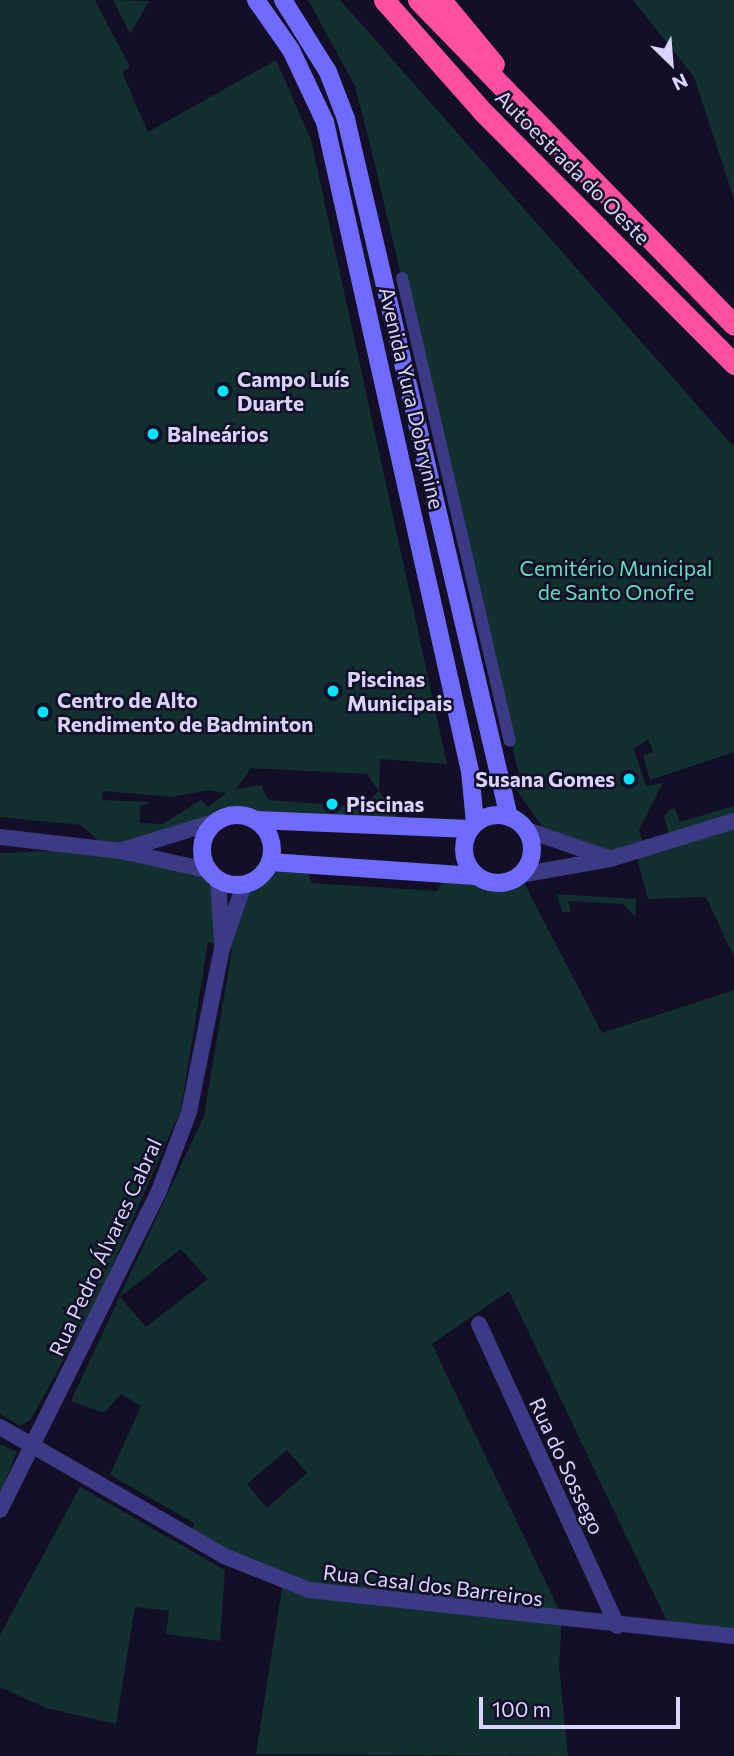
<!DOCTYPE html>
<html>
<head>
<meta charset="utf-8">
<style>
  body { margin:0 }
  #map { position:relative; width:734px; height:1756px; overflow:hidden; background:#130f26; font-family:Commissioner,sans-serif }
  div>[style] { position:absolute }
  [style*='--x'] { left:calc(var(--x)*1px); top:calc(var(--y)*1px); width:calc(var(--w)*1px); rotate:calc(var(--a)*1deg) }
  .green>* { inset:0; background:#12302f }
  .pedestrian>* { height:12px; margin:-6px; padding:0 6px; transform-origin:6px; border-radius:6px; background:#3d3a85 }
  .minor>* { height:16px; margin:-8px; padding:0 8px; transform-origin:8px; border-radius:8px; background:#3d3a85 }
  .secondary>* { height:18px; margin:-9px; padding:0 9px; transform-origin:9px; border-radius:9px; background:#6f6bff }
  .secondary>.ring { margin:-9px; padding:0; box-sizing:content-box; background:none; border:18px solid #6f6bff; border-radius:50% }
  .motorway>* { height:21px; margin:-10.5px; padding:0 10.5px; transform-origin:10.5px; border-radius:10.5px; background:#ff4fa3 }
  .dots>* { width:19px; height:19px; translate:-50% -50%; box-sizing:border-box; border:4px solid #130f26; border-radius:50% }
  span { translate:-50% -50%; white-space:nowrap; text-align:center; line-height:1.15; -webkit-text-stroke:5px #130f26; paint-order:stroke }
  .street-label { font-size:21px; color:#d9d4ff }
  .poi-label { font-size:21px; color:#d9d4ff; font-weight:700 }
  .left { translate:0 -50%; text-align:left }
  .right { translate:-100% -50%; text-align:right }
  .park-label { font-size:21px; color:#5fe0c0 }
  .north { position:absolute; left:636px; top:28px; width:70px; height:70px; -webkit-text-stroke:5px #130f26; paint-order:stroke; rotate:155deg; font-size:19px; font-weight:700; line-height:28px; text-align:center; color:#d9d4ff }
  .north::after { content:''; display:block; margin:auto; width:24px; height:32px; background:#d9d4ff; clip-path:polygon(50% 0,100% 100%,50% 72%,0 100%) }
  .scale { position:absolute; left:479px; top:1697px; width:201px; height:32px; box-sizing:border-box; border:4px solid #d9d4ff; border-top:0; padding-left:9px; font-size:21px; line-height:24px; white-space:nowrap; color:#d9d4ff; -webkit-text-stroke:5px #130f26; paint-order:stroke }
</style>
</head>
<body>
<div id="map">
  <div class="green">
    <div style="clip-path:polygon(evenodd,0 0,95px 0,130px 67px,122px 72px,148px 132px,276px 60px,311px 140px,447px 764px,380px 759px,379px 791px,404px 825px,236px 815px,122px 850px,207px 870px,218px 881px,222px 946px,250px 883px,270px 862px,307px 866px,311px 883px,437px 891px,446px 875px,498px 884px,520px 875px,602px 1033px,734px 990px,734px 1636px,671px 1630px,509px 1291px,432px 1344px,562px 1616px,559px 1667px,568px 1756px,256px 1754px,283px 1582px,191px 1535px,194px 1523px,110px 1475px,141px 1406px,121px 1394px,104px 1413px,71px 1401px,204px 1116px,232px 949px,222px 948px,208px 942px,181px 1109px,100px 1294px,31px 1419px,20px 1426px,0 1414px,0 853px,99px 849px,100px 842px,81px 825px,0 817px,0 0,251px 768px,367px 774px,379px 791px,362px 807px,268px 800px,261px 785px,236px 789px,251px 768px,0 0,208px 790px,227px 793px,208px 807px,201px 800px,163px 824px,140px 823px,140px 807px,151px 802px,102px 800px,103px 791px,172px 797px,208px 790px,0 0,181px 1249px,208px 1279px,146px 1327px,120px 1297px,181px 1249px,0 0,287px 1450px,307px 1473px,267px 1508px,247px 1484px,287px 1450px)"></div>
    <div style="clip-path:polygon(113px 0,149px 1px,130px 34px)"></div>
    <div style="clip-path:polygon(308px 0,340px 0,734px 447px,734px 752px,650px 780px,643px 755px,653px 752px,648px 739px,634px 749px,646px 786px,663px 783px,639px 830px,644px 848px,670px 839px,664px 816px,669px 810px,675px 808px,680px 822px,734px 806px,734px 957px,706px 897px,648px 899px,635px 851px,610px 859px,543px 828px,511px 782px,520px 779px,370px 144px,355px 86px)"></div>
    <div style="clip-path:polygon(633px 0,734px 0,734px 199px,694px 77px)"></div>
    <div style="clip-path:polygon(556px 894px,636px 899px,635px 917px,624px 904px,568px 901px,571px 912px,563px 912px)"></div>
    <div style="clip-path:polygon(0 1444px,17px 1452px,0 1494px)"></div>
    <div style="clip-path:polygon(80px 1487px,225px 1570px,220px 1641px,166px 1634px,169px 1611px,135px 1607px,116px 1724px,46px 1708px,0 1687px,0 1635px)"></div>
  </div>
  <div class="pedestrian">
    <div style="--x:402;--y:278;--w:475;--a:76.9"></div>
  </div>
  <div class="minor">
    <div style="--x:527;--y:830;--w:86;--a:19.1"></div>
    <div style="--x:0;--y:837;--w:122;--a:6.6"></div>
    <div style="--x:121;--y:851;--w:88;--a:12.5"></div>
    <div style="--x:123;--y:850;--w:98;--a:-17.1"></div>
    <div style="--x:520;--y:875;--w:91;--a:-10.1"></div>
    <div style="--x:610;--y:859;--w:130;--a:-17"></div>
    <div style="--x:218;--y:881;--w:61;--a:86.2"></div>
    <div style="--x:479;--y:1324;--w:332;--a:65.4"></div>
    <div style="--x:0;--y:1427;--w:258;--a:29.9"></div>
    <div style="--x:224;--y:1556;--w:92;--a:21.8"></div>
    <div style="--x:309;--y:1590;--w:427;--a:6.2"></div>
    <div style="--x:0;--y:1510;--w:356;--a:-63.5"></div>
    <div style="--x:159;--y:1191;--w:85;--a:-69.2"></div>
    <div style="--x:189;--y:1112;--w:167;--a:-78.6"></div>
    <div style="--x:222;--y:948;--w:67;--a:-70.8"></div>
  </div>
  <div class="secondary">
    <div style="--x:256;--y:0;--w:61;--a:55"></div>
    <div style="--x:291;--y:50;--w:80;--a:64.7"></div>
    <div style="--x:325;--y:122;--w:665;--a:77.41"></div>
    <div style="--x:470;--y:771;--w:52;--a:84.5"></div>
    <div style="--x:283;--y:0;--w:85;--a:58"></div>
    <div style="--x:328;--y:72;--w:50;--a:69"></div>
    <div style="--x:346;--y:119;--w:717;--a:76.86"></div>
    <div class="ring" style="left:464px;top:815px;width:50px;height:50px"></div>
    <div class="ring" style="left:202px;top:815px;width:52px;height:52px"></div>
    <div style="--x:256;--y:820;--w:214;--a:2.4"></div>
    <div style="--x:270;--y:862;--w:206;--a:3.9"></div>
  </div>
  <div class="motorway">
    <div style="--x:384;--y:0;--w:149;--a:48.5"></div>
    <div style="--x:483;--y:112;--w:356;--a:45.1"></div>
    <div style="--x:418;--y:0;--w:453;--a:45.8"></div>
    <div style="--x:441;--y:0;--w:83;--a:50.4"></div>
  </div>
  <div class="dots">
    <div style="left:223px;top:391px;background:#00e5ff"></div>
    <div style="left:153px;top:434px;background:#00e5ff"></div>
    <div style="left:333px;top:691px;background:#00e5ff"></div>
    <div style="left:43px;top:712px;background:#00e5ff"></div>
    <div style="left:629px;top:779px;background:#00e5ff"></div>
    <div style="left:332px;top:804px;background:#00e5ff"></div>
  </div>
  <div class="street-label">
    <span style="left:573px;top:167px;rotate:45deg">Autoestrada do Oeste</span>
    <span style="left:412px;top:398px;rotate:77deg">Avenida Yura Dobrynine</span>
    <span style="left:105px;top:1247px;rotate:-65deg">Rua Pedro Álvares Cabral</span>
    <span style="left:567px;top:1466px;rotate:65deg">Rua do Sossego</span>
    <span style="left:433px;top:1585px;rotate:7deg">Rua Casal dos Barreiros</span>
  </div>
  <div class="poi-label">
    <span class="left" style="left:237px;top:391px">Campo Luís<br>Duarte</span>
    <span class="left" style="left:167px;top:434px">Balneários</span>
    <span class="left" style="left:347px;top:691px">Piscinas<br>Municipais</span>
    <span class="left" style="left:57px;top:712px">Centro de Alto<br>Rendimento de Badminton</span>
    <span class="right" style="left:615px;top:779px">Susana Gomes</span>
    <span class="left" style="left:346px;top:804px">Piscinas</span>
  </div>
  <div class="park-label">
    <span style="left:616px;top:580px">Cemitério Municipal<br>de Santo Onofre</span>
  </div>
  <div class="north">N</div>
  <div class="scale">100 m</div>
</div>
</body>
</html>
